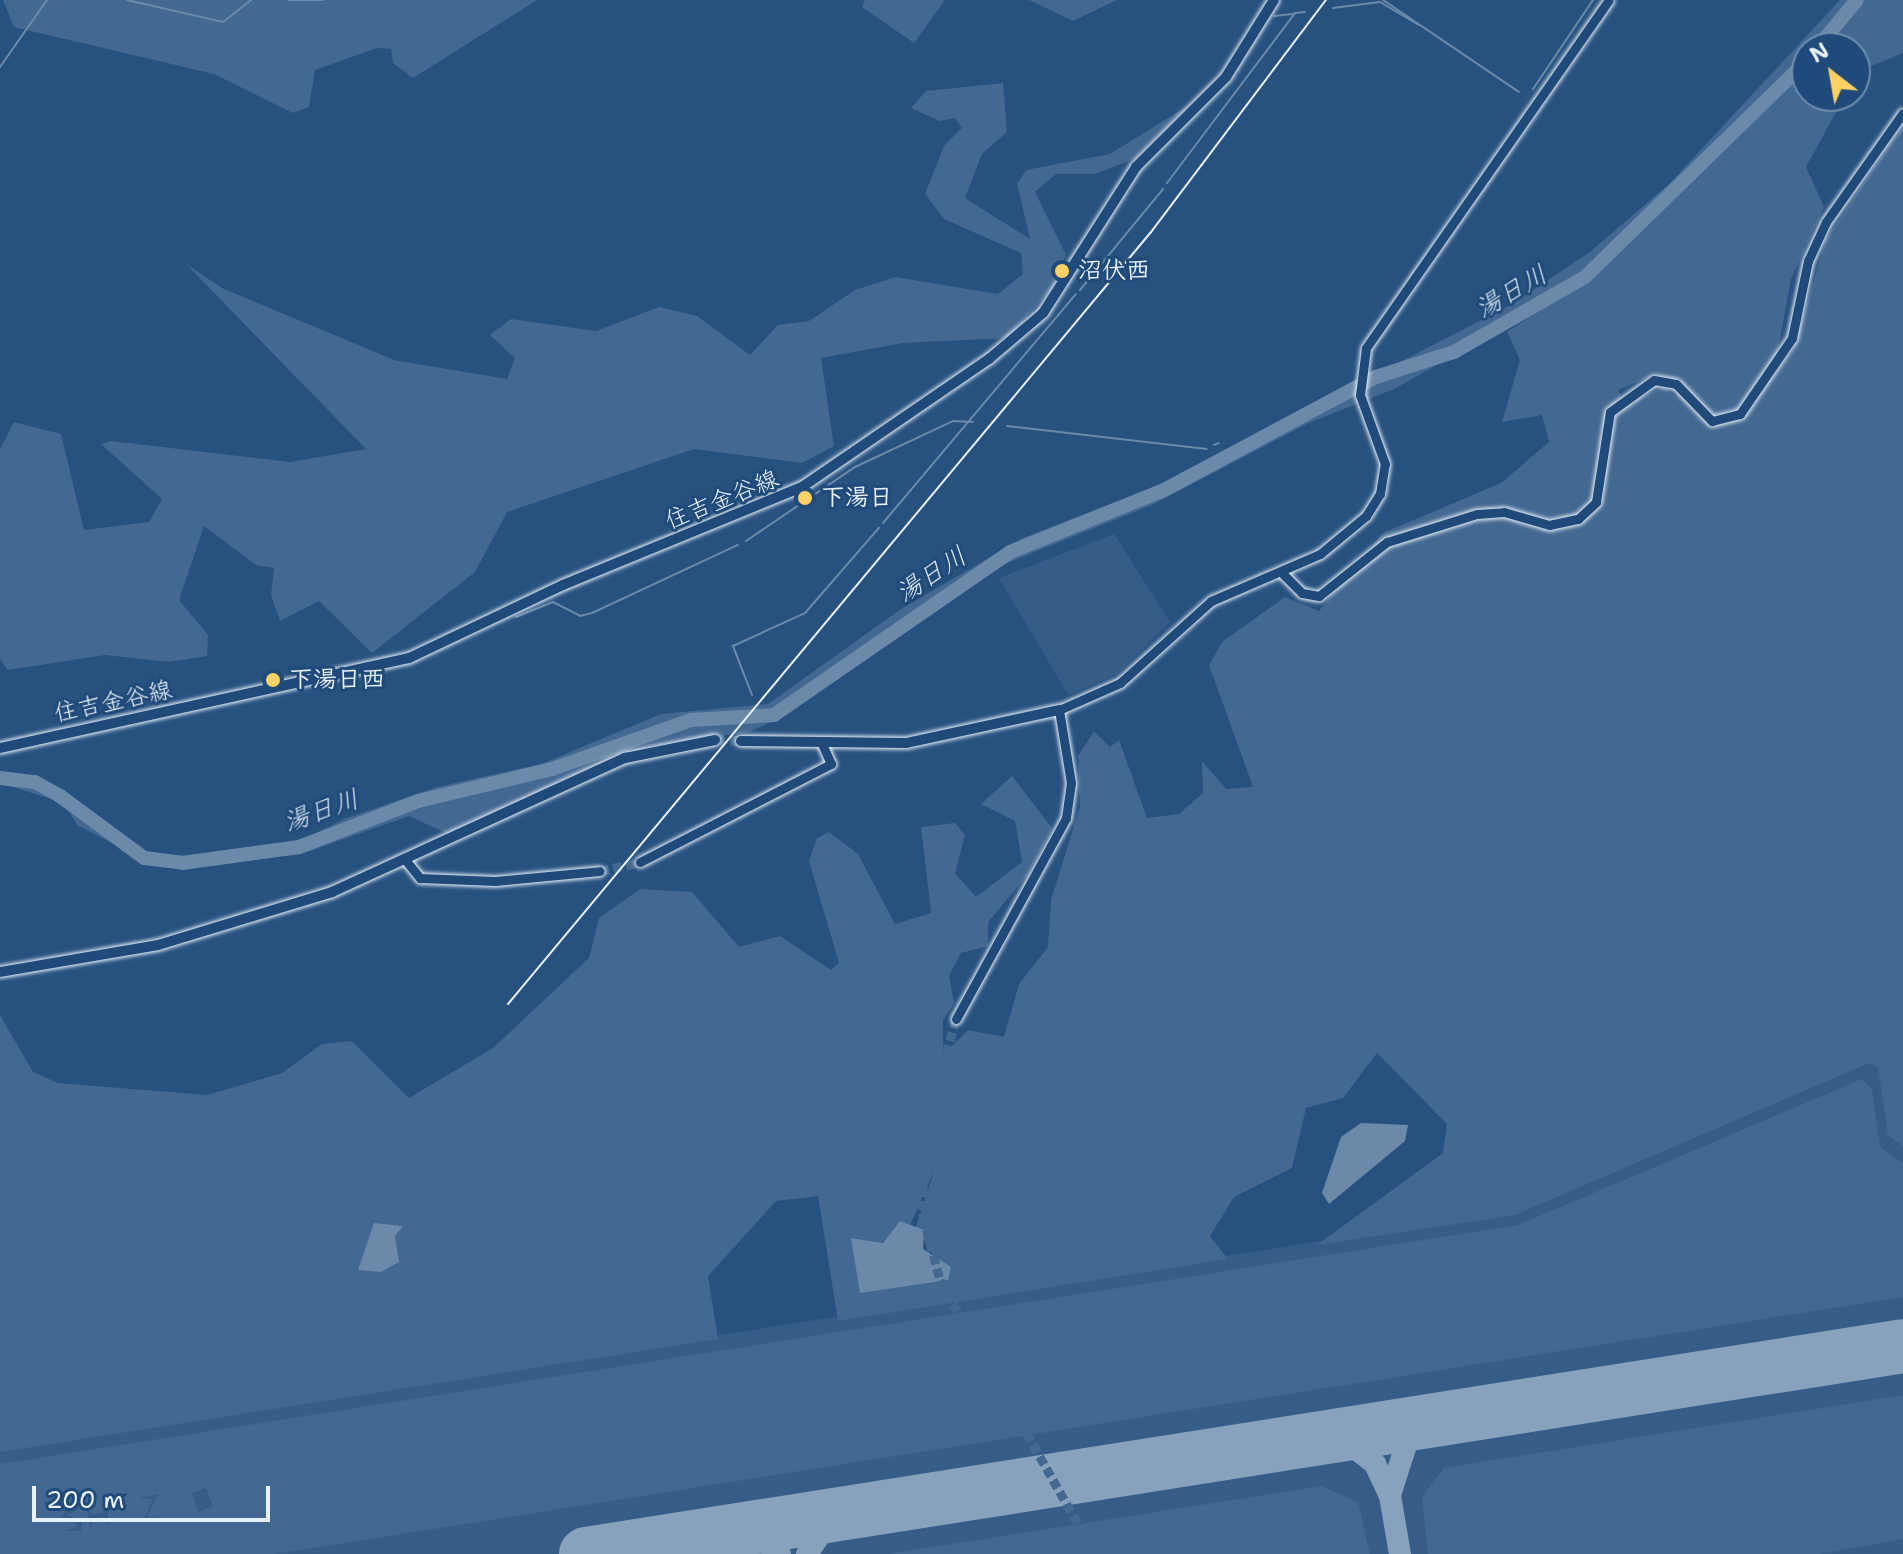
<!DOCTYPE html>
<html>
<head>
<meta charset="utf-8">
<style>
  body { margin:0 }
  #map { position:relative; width:1903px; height:1554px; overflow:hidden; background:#27517f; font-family:"Shantell Sans","Klee One",sans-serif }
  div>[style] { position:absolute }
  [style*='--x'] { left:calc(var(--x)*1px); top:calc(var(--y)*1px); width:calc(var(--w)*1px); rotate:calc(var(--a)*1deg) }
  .built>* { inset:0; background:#355d88 }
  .green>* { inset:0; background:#436891 }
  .water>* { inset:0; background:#6b8aaa }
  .stream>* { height:2px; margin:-1px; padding:0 1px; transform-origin:1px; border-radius:1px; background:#6b8aaa }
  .river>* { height:14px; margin:-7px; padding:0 7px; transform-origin:7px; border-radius:7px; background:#6b8aaa }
  .taxiway>* { height:22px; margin:-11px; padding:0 11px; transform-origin:11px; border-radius:11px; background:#88a1bc }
  .runway>* { height:54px; margin:-27px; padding:0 27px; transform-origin:27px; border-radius:27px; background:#88a1bc }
  .tertiary-tunnel>* { height:9px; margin-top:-4.5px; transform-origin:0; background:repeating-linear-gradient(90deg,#446991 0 9px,transparent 0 13.5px) }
  .secondary-tunnel>* { height:10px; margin-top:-5px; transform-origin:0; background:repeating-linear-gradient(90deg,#446991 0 10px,transparent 0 15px) }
  .roads { filter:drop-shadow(0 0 2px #e8f1f8) drop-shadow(0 0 2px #e8f1f8) }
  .tertiary>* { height:9px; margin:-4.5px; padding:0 4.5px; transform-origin:4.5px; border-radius:4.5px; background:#1f4a7a }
  .secondary>* { height:10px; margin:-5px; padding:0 5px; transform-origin:5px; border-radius:5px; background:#1f4a7a }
  .rail>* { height:2px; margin:-1px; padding:0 1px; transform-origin:1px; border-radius:1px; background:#e8f1f8 }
  .dots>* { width:22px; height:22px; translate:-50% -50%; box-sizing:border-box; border:4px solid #1f4a7a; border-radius:50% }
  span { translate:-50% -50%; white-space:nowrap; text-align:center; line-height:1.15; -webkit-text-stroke:6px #1f4a7a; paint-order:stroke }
  .poi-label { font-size:24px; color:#e8f1f8; font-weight:700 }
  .left { translate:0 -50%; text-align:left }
  .street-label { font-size:24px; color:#e8f1f8 }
  .water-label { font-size:26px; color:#d5e2ec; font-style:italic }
  .north { position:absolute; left:1791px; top:32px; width:80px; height:80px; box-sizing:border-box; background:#1f4a7a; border:2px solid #6f8dac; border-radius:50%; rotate:329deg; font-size:22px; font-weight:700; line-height:32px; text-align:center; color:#e8f1f8 }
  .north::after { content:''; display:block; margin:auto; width:28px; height:36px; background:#ffd166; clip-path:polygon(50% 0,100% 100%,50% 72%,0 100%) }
  .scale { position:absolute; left:32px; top:1486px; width:238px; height:36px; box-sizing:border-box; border:4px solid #e8f1f8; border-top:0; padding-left:10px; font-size:24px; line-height:28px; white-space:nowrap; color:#e8f1f8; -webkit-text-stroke:6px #1f4a7a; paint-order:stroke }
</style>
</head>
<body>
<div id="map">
  <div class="built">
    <div style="clip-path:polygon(1114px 534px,1170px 622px,1117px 674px,1068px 695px,999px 578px)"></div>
    <div style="clip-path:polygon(1880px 1054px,1903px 1144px,1903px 1554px,0 1554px,0 1447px,1514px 1211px)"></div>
  </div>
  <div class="green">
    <div style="clip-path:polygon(3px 0,537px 0,413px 78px,393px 63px,391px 49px,377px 48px,315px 70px,309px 107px,293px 113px,214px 74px,14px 27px)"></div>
    <div style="clip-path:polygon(865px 0,945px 0,914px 43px,862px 7px)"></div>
    <div style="clip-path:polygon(1029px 0,1117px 0,1073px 21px)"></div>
    <div style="clip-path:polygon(evenodd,1840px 0,1903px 0,1903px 53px,1867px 68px,1855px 84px,1855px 48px,1807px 48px,1807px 96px,1845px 96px,1806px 167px,1824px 207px,1791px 279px,1773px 377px,1794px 349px,1826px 239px,1903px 125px,1903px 1146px,1888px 1135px,1878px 1067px,1869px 1063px,1515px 1215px,1317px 1245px,1443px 1153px,1447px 1124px,1377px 1053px,1343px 1098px,1306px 1108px,1292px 1168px,1234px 1197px,1210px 1236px,1228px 1259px,838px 1321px,818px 1196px,776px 1201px,708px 1276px,718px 1339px,0 1452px,0 1015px,33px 1072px,58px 1083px,207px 1095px,282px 1073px,322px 1044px,352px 1041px,409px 1098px,493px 1048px,589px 958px,599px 918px,640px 889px,692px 892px,739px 947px,780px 936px,831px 970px,839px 963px,809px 861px,817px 838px,829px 832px,858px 854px,895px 924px,931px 913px,921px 827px,955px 823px,965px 835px,955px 873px,976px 897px,1022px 862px,1015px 821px,981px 804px,1012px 776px,1052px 828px,1027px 876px,988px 922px,988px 946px,961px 953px,949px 976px,954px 1003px,943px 1020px,943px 1055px,968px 1030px,1004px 1037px,1019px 984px,1048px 947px,1051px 900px,1080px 807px,1078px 756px,1094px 731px,1110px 747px,1119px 740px,1147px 818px,1179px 814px,1203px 793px,1202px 761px,1226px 789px,1253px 787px,1209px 665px,1222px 642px,1285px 597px,1319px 611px,1383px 533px,1501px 483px,1549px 442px,1542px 415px,1502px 422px,1520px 360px,1507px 332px,1567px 292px,1394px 389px,1309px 423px,1152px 505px,1005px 564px,871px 648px,780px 718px,749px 732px,648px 746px,448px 834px,409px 816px,299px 855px,155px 865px,77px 825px,64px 803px,0 783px,0 773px,64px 790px,140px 851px,191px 858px,291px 846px,344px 819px,437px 787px,541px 764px,661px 714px,768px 704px,901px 609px,1025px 537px,1164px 483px,1507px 307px,1590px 252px,1670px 183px,1840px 0,1656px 374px,1679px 381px,1676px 397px,1664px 387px,1625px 405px,1618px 390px,1656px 374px,1840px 0,934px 1171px,916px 1227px,938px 1264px,851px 1238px,883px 1243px,900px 1221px,910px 1225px,934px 1171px)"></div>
    <div style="clip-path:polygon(1003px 83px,1007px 132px,982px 154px,965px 198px,1030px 239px,1017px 184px,1026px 170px,1110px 154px,1189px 105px,1136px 158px,1095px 174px,1056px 174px,1035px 192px,1066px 255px,1052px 288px,1007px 338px,903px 343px,821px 358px,834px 446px,802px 463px,694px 449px,507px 512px,475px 572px,372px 653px,319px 601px,280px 621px,271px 595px,274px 568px,256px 565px,204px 526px,179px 600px,208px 635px,207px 656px,169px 662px,105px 655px,8px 670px,0 659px,0 449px,14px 422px,61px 434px,84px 530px,149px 522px,162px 499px,101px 444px,111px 441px,290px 462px,366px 449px,186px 264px,222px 288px,394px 360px,507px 379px,515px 358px,490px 335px,511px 319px,596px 331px,659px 307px,697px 316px,750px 355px,778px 325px,809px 321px,855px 290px,896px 277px,998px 294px,1023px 274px,1021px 253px,944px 219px,925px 194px,944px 146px,962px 128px,955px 118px,940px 121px,911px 108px,926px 91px)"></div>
    <div style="clip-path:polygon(evenodd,1862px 1079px,1872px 1089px,1880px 1147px,1903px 1163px,1903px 1297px,275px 1554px,0 1554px,0 1464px,1518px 1225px,1862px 1079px,206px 1488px,213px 1506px,198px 1512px,192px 1493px,206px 1488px,1862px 1079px,158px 1494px,147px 1517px,162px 1518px,143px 1521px,153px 1499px,139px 1498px,158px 1494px,1862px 1079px,106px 1503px,110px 1526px,104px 1517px,93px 1519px,91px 1530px,86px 1506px,92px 1515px,103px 1513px,106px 1503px,1862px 1079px,65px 1509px,80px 1509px,66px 1515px,82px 1520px,81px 1531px,65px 1531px,79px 1525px,62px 1520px,65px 1509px)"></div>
    <div style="clip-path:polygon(1903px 1395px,1903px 1539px,1820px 1554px,1428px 1554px,1422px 1496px,1444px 1468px)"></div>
    <div style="clip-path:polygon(1321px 1486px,1358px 1502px,1370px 1554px,888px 1554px)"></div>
  </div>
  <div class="water">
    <div style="clip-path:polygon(1361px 1123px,1408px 1125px,1405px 1141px,1329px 1204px,1322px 1193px,1341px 1137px)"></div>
    <div style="clip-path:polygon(900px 1221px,924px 1230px,923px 1249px,951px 1267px,948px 1280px,860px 1293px,851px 1238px,883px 1243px)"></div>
    <div style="clip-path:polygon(374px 1223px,403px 1226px,395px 1236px,399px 1262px,381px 1272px,358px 1270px)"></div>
  </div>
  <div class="stream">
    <div style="--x:127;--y:0;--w:98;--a:12.9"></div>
    <div style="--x:223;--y:22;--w:36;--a:-38"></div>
    <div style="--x:288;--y:0;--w:35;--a:0"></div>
    <div style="--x:1383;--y:0;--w:164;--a:34.1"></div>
    <div style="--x:1333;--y:8;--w:47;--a:-7.3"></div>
    <div style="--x:1380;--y:2;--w:45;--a:30.5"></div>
    <div style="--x:1274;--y:16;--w:19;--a:-6"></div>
    <div style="--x:0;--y:67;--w:82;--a:-55"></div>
    <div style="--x:1533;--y:89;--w:107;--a:-56"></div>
    <div style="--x:1167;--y:183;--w:213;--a:-53"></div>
    <div style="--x:1295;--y:13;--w:10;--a:-6"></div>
    <div style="--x:1080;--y:290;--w:131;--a:-50.6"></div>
    <div style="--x:1007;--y:426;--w:201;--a:6.6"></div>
    <div style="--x:1214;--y:445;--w:5;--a:-22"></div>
    <div style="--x:883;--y:523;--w:299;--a:-49.9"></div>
    <div style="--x:746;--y:541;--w:132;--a:-34.2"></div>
    <div style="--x:855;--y:467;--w:108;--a:-25.1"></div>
    <div style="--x:953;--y:421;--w:20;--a:3"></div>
    <div style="--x:516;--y:617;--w:40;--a:-22"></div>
    <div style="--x:553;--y:602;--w:30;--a:27"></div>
    <div style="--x:580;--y:616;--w:12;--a:-14"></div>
    <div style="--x:592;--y:613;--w:161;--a:-25"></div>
    <div style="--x:752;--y:695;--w:53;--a:-111.2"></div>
    <div style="--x:733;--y:646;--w:79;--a:-24.6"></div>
    <div style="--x:805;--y:613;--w:113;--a:-49"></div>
  </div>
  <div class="river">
    <div style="--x:1817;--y:48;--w:62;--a:-50.2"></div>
    <div style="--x:0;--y:778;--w:35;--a:7"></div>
    <div style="--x:35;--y:782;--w:29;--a:29"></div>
    <div style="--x:60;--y:796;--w:104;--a:36.4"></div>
    <div style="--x:144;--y:858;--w:38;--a:7"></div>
    <div style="--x:182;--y:863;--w:118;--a:-7.8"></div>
    <div style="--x:299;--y:847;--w:128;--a:-21.1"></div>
    <div style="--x:418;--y:801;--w:138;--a:-13.4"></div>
    <div style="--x:552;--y:769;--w:147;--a:-19.4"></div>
    <div style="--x:691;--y:720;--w:83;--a:-3.4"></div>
    <div style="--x:774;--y:715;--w:287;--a:-34.6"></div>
    <div style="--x:1010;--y:552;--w:166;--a:-21.9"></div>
    <div style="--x:1164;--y:490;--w:240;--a:-28.1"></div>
    <div style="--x:1376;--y:377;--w:82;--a:-17.8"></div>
    <div style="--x:1454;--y:352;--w:151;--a:-29.8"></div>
    <div style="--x:1585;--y:277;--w:310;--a:-44.3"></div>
  </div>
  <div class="taxiway">
    <div style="--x:1882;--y:1349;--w:21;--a:11"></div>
    <div style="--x:1318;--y:1438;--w:34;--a:12"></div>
    <div style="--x:1351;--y:1445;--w:31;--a:38"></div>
    <div style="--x:1375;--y:1464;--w:35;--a:65"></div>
    <div style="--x:1390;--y:1496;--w:59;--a:80.2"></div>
    <div style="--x:1390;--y:1495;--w:56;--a:-72.2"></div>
    <div style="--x:1407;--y:1442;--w:51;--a:-29.1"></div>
    <div style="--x:721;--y:1533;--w:37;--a:6"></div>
    <div style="--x:758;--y:1537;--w:28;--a:38"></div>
    <div style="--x:807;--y:1554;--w:32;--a:-56"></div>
    <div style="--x:825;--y:1527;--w:37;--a:-26"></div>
  </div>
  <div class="runway">
    <div style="--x:586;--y:1554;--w:1333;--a:-8.97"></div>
  </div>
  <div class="tertiary-tunnel">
    <div style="--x:600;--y:871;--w:41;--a:-12.7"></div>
    <div style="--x:956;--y:1019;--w:119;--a:106.1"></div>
    <div style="--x:923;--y:1133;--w:83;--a:90"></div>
    <div style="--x:923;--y:1216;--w:66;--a:75.1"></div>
    <div style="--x:940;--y:1280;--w:315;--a:60.5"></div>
  </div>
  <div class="secondary-tunnel">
    <div style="--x:715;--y:740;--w:26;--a:2"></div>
  </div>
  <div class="roads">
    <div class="tertiary">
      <div style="--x:1283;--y:574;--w:27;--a:45"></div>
      <div style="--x:1302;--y:593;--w:17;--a:10"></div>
      <div style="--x:1319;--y:596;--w:87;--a:-38.5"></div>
      <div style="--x:1387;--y:542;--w:94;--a:-17.3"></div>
      <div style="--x:1477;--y:514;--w:27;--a:-4"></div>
      <div style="--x:1504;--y:512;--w:47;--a:16.1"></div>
      <div style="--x:1549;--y:525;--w:30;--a:-12"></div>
      <div style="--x:1578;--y:519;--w:25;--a:-43"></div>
      <div style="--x:1596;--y:502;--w:91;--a:-81.2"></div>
      <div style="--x:1610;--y:412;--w:54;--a:-36"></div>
      <div style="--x:1654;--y:380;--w:22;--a:10"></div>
      <div style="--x:1676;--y:384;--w:52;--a:45.8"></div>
      <div style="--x:1712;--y:421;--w:29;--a:-14"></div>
      <div style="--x:1740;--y:414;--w:92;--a:-55.6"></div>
      <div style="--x:1792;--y:338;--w:79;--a:-78.3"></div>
      <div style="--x:1808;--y:261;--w:43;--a:-65.2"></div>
      <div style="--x:1826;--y:222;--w:133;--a:-54.8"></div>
      <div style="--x:407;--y:862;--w:21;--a:51"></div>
      <div style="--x:420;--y:878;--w:75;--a:2.3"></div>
      <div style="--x:495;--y:881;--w:105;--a:-5.4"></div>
      <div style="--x:640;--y:862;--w:215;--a:-27.2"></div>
      <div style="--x:831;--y:764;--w:22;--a:-114"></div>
      <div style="--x:956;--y:1019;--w:229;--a:-61.3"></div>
      <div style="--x:1066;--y:818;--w:35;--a:-82"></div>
      <div style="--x:1071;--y:783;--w:74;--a:-99.3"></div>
      <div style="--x:1059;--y:710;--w:67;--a:-23.9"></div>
      <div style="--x:1120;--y:683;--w:122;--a:-42"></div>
      <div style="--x:1211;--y:601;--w:119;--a:-23.3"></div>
      <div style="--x:1320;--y:554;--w:60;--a:-39.6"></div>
      <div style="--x:1366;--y:516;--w:26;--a:-58"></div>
      <div style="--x:1380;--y:494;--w:30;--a:-81"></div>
      <div style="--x:1385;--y:464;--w:73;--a:-109.9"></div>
      <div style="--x:1360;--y:395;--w:47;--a:-82.7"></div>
      <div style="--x:1366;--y:348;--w:424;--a:-55.1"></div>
    </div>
    <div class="secondary">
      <div style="--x:741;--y:741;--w:165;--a:0.7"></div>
      <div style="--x:906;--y:743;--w:157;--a:-12.2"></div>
      <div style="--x:0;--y:748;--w:419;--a:-12.4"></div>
      <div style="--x:409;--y:658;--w:170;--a:-25.4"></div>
      <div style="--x:563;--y:585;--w:258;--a:-22.3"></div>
      <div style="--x:802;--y:487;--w:227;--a:-34.4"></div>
      <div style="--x:989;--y:359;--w:71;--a:-40.4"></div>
      <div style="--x:1043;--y:313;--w:173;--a:-57.5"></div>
      <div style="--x:1136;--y:167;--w:127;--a:-45"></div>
      <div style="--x:1226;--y:77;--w:91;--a:-58.1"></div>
      <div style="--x:0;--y:972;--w:160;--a:-9.7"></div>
      <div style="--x:158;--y:945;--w:182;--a:-16.9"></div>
      <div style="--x:332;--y:892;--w:322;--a:-24.6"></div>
      <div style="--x:625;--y:758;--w:92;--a:-11.3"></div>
    </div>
  </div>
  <div class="rail">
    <div style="--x:508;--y:1004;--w:1005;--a:-50.21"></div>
    <div style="--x:1151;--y:232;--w:291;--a:-53"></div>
  </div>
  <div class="dots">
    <div style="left:1062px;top:271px;background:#ffd166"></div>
    <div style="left:805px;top:498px;background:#ffd166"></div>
    <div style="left:273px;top:680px;background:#ffd166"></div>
  </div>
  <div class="poi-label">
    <span class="left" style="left:1078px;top:271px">沼伏西</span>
    <span class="left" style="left:821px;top:498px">下湯日</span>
    <span class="left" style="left:289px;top:680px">下湯日西</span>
  </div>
  <div class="street-label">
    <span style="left:722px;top:500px;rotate:-22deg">住吉金谷線</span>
    <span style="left:113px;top:702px;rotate:-12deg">住吉金谷線</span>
  </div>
  <div class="water-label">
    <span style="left:1511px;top:291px;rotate:-30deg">湯日川</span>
    <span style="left:931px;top:574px;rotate:-33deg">湯日川</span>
    <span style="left:321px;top:810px;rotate:-19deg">湯日川</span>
  </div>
  <div class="north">N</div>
  <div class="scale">200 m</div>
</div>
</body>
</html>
